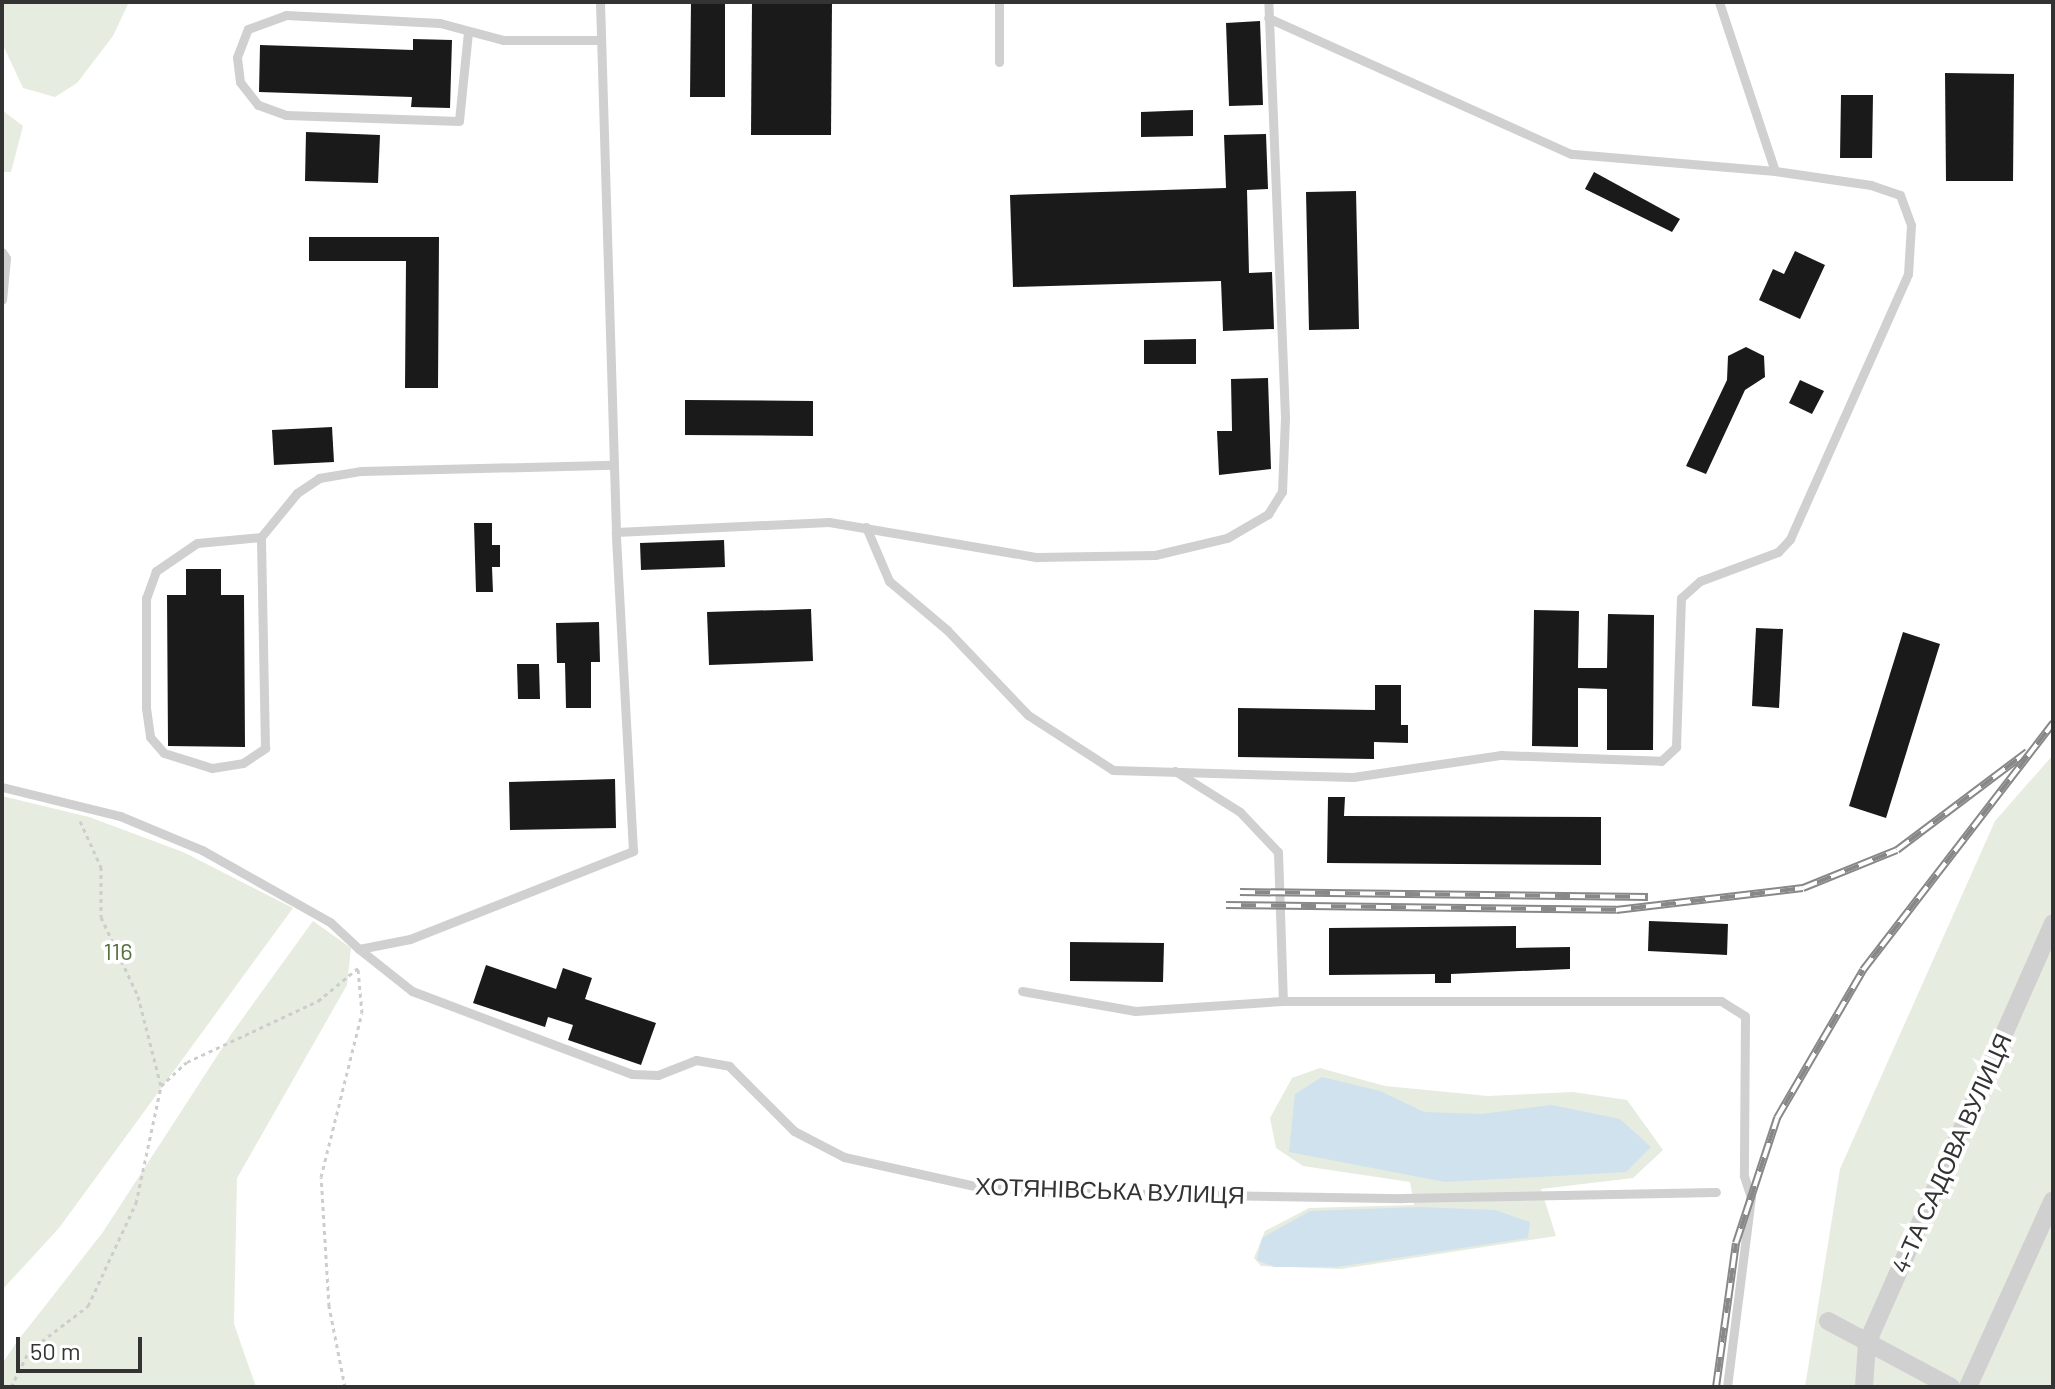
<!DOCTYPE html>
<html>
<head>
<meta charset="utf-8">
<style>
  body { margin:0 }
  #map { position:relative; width:2055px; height:1389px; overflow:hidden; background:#fff; font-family:Barlow,sans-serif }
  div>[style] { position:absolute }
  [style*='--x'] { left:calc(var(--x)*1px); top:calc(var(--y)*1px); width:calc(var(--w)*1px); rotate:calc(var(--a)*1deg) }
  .green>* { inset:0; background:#e6ecdf }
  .water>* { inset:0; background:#cfe2ee }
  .building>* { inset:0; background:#1a1a1a }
  .path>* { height:3px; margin-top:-1.5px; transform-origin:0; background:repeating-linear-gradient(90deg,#cdcdcd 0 4px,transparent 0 8px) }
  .service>* { height:9px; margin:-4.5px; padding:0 4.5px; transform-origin:4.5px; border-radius:4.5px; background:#d0d0d0 }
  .minor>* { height:18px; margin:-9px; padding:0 9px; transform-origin:9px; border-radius:9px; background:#d0d0d0 }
  .rail>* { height:8px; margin-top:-4px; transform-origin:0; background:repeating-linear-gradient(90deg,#fff 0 15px,#888 0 30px); box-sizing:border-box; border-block:2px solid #888 }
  span { translate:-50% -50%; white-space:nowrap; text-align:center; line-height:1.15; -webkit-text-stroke:8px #fff; paint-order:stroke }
  .park-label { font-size:24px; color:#56703f }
  .street-label { font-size:24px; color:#333 }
  .frame { position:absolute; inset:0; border:4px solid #333; pointer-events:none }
  .scale { position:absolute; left:16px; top:1337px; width:126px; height:36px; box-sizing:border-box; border:4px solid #333; border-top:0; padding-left:10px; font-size:24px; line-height:28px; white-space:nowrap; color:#333; -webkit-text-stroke:6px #fff; paint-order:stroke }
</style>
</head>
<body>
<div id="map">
  <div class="green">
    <div style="clip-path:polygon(2px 2px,129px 2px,113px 36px,77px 83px,55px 97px,23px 88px,2px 43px)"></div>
    <div style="clip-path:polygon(2px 110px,23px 126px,11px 172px,2px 172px)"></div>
    <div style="clip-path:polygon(2053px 755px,2053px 1387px,1805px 1387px,1840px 1169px,1995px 821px)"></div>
    <div style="clip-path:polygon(2px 796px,89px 817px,183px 852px,293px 908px,59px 1228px,2px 1290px)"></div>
    <div style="clip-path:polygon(313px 921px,351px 948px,347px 985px,237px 1178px,234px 1324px,256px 1387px,2px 1387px,2px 1364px,16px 1343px,103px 1232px,232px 1033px)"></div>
    <div style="clip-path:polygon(1320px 1068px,1385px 1086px,1488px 1096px,1573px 1092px,1627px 1100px,1663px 1150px,1633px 1178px,1541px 1189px,1556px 1236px,1341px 1269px,1261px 1266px,1254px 1258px,1265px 1231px,1309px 1208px,1414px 1205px,1410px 1182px,1303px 1166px,1276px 1148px,1270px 1118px,1292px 1078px)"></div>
  </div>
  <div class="water">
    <div style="clip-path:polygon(1322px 1077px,1380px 1091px,1424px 1112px,1481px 1114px,1552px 1105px,1620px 1119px,1651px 1147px,1626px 1172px,1445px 1182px,1289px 1152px,1295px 1094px)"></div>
    <div style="clip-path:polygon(1419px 1207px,1495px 1210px,1530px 1222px,1528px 1238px,1337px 1267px,1274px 1267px,1257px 1260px,1262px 1238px,1310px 1211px)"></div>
  </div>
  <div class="building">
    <div style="clip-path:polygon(691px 2px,725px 2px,725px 97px,690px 97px)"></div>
    <div style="clip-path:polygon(752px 2px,832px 2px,831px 135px,751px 135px)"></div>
    <div style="clip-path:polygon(1260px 21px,1263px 105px,1229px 106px,1226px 23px)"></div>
    <div style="clip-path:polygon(413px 39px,452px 40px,450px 108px,411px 107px,412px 97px,259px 92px,260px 45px,413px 50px)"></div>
    <div style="clip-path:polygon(1945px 73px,2014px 74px,2013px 181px,1946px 181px)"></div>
    <div style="clip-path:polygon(1841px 95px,1873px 95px,1872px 158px,1840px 158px)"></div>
    <div style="clip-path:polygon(1193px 110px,1193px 136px,1141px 137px,1141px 112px)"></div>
    <div style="clip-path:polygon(306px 132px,380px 135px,378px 183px,305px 181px)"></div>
    <div style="clip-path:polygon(1266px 134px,1268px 189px,1247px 190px,1249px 273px,1272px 272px,1274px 329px,1223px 331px,1221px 281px,1013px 287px,1010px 195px,1226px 188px,1224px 135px)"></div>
    <div style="clip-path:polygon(1594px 172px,1680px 219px,1672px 232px,1585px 189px)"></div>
    <div style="clip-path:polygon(1356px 191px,1359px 329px,1309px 330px,1306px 192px)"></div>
    <div style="clip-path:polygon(309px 237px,439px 237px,438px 388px,405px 388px,406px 261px,309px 261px)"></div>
    <div style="clip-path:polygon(1795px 251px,1825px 265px,1800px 319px,1759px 300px,1773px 269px,1784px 274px)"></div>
    <div style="clip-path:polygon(1196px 339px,1196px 364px,1144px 364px,1144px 340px)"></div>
    <div style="clip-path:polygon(1746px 347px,1764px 356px,1765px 377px,1745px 390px,1706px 474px,1686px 466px,1727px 380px,1728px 356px)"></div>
    <div style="clip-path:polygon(1268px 378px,1271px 469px,1219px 475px,1217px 431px,1232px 431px,1231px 379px)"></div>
    <div style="clip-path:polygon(1800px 380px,1824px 391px,1812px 414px,1789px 403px)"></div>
    <div style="clip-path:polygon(685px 400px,813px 401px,813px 436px,685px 435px)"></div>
    <div style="clip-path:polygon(332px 427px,334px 462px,274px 465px,272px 430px)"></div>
    <div style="clip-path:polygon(474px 523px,492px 523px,492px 545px,500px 545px,500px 567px,492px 567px,493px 592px,476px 592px)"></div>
    <div style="clip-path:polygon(724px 540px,725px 567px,641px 570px,640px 543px)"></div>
    <div style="clip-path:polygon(186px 569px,221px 569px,221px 595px,244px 595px,245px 747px,168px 746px,167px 595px,186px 595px)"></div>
    <div style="clip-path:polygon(811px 609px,813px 661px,709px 665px,707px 612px)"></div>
    <div style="clip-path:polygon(1534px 610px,1579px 611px,1578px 668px,1607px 668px,1608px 614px,1654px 615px,1653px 750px,1607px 750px,1607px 689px,1578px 688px,1578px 747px,1532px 746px)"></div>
    <div style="clip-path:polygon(599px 622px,600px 662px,591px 662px,591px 708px,566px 708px,565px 663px,557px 663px,556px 623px)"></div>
    <div style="clip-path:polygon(1756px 628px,1783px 629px,1779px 708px,1752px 706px)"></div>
    <div style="clip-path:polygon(1903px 632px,1940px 644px,1886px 818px,1849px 806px)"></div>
    <div style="clip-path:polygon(517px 664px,539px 664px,540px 699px,518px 699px)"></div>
    <div style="clip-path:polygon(1375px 685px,1401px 685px,1401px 725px,1408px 725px,1408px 743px,1374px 742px,1374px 759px,1238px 757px,1238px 708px,1375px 710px)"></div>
    <div style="clip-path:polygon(615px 779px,616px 828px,510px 830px,509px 782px)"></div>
    <div style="clip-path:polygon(1328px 797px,1345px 797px,1344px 816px,1601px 817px,1601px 865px,1327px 863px)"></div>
    <div style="clip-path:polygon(1649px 921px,1728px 924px,1727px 955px,1648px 951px)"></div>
    <div style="clip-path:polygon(1516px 926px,1516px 948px,1570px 947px,1570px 969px,1451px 974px,1451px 983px,1435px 983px,1435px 974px,1329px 975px,1329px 928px)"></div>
    <div style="clip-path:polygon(1070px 942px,1164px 943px,1163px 982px,1070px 981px)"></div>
    <div style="clip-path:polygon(486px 965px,556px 989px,563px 968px,592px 978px,585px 999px,656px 1023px,641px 1065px,568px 1040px,573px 1025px,548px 1017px,545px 1027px,473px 1003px)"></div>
  </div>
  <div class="path">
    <div style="--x:80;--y:821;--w:51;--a:65.5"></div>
    <div style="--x:101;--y:867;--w:50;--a:90"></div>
    <div style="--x:101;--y:917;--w:87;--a:64.9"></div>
    <div style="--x:138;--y:996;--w:93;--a:75.7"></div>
    <div style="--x:11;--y:1387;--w:40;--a:-63.4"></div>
    <div style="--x:29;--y:1351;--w:74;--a:-37.3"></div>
    <div style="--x:88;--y:1306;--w:114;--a:-65"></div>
    <div style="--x:136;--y:1203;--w:120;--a:-77.9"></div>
    <div style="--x:161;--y:1086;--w:35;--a:-43"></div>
    <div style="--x:187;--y:1062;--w:145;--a:-25"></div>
    <div style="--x:318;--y:1001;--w:52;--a:-39.5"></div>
    <div style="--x:345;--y:1387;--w:83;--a:-101.2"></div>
    <div style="--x:329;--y:1306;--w:129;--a:-93.5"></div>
    <div style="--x:321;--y:1177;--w:169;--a:-76"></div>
    <div style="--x:362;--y:1013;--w:44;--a:-95.2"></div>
  </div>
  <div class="service">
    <div style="--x:600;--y:2;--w:530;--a:88.27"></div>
    <div style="--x:999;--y:2;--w:60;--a:90"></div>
    <div style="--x:1719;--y:2;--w:178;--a:71.7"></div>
    <div style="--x:468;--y:32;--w:89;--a:95.8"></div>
    <div style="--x:459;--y:121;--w:173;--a:-178"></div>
    <div style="--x:286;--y:115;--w:30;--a:-160"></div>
    <div style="--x:258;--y:105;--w:29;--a:-128"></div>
    <div style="--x:240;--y:82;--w:25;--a:-97"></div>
    <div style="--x:237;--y:57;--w:30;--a:-69"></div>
    <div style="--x:248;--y:29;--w:40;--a:-20.2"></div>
    <div style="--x:286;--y:15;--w:154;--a:3"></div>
    <div style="--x:440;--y:23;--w:65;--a:15.1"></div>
    <div style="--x:503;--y:40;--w:97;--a:0"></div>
    <div style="--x:2;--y:252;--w:7;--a:56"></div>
    <div style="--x:6;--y:258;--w:42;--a:95.4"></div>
    <div style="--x:866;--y:527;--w:59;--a:66.9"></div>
    <div style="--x:889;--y:581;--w:76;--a:40.2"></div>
    <div style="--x:947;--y:630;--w:117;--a:46.4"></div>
    <div style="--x:1028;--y:715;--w:101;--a:32.9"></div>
    <div style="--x:1113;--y:770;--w:240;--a:1.7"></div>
    <div style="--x:1353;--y:777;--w:150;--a:-8.5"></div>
    <div style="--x:1501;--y:755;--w:160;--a:2.1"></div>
    <div style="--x:1661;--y:761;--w:21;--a:-43"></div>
    <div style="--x:1676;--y:747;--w:149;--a:-88.1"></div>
    <div style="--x:1681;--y:598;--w:25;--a:-42"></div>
    <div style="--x:1700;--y:581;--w:83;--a:-20.4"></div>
    <div style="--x:1778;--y:552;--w:18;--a:-47"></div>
    <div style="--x:1790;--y:539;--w:290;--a:-66"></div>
    <div style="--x:1908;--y:274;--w:49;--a:-86.5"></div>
    <div style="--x:1911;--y:225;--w:32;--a:-110"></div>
    <div style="--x:1900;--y:195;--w:31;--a:-161"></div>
    <div style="--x:1871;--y:185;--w:97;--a:-171.7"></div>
    <div style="--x:1775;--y:171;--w:205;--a:-175.2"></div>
    <div style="--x:1571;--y:154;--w:332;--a:-155.8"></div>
    <div style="--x:261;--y:537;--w:64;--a:174.6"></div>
    <div style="--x:197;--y:543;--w:50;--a:145.7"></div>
    <div style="--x:156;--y:571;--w:29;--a:110"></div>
    <div style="--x:146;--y:598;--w:110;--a:90"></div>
    <div style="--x:146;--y:708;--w:29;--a:82"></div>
    <div style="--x:150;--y:737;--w:21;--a:49"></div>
    <div style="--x:164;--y:753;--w:50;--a:17.4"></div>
    <div style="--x:212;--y:768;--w:31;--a:-9"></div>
    <div style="--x:243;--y:763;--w:27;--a:-34"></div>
    <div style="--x:265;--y:748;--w:211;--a:-91.1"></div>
    <div style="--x:261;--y:537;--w:57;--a:-50.7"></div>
    <div style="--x:297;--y:493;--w:27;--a:-34"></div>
    <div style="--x:319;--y:478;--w:43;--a:-9.5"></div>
    <div style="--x:361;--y:471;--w:252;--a:-1.4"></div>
    <div style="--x:1175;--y:771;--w:77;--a:32.2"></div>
    <div style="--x:1240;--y:812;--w:55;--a:46.5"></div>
    <div style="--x:1278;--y:852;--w:149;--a:88.1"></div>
    <div style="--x:2;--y:787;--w:122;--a:13.8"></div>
    <div style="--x:120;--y:816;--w:89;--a:22.5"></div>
    <div style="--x:202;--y:850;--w:147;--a:29.4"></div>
    <div style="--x:330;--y:922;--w:40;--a:43"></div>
    <div style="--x:359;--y:949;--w:52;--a:-11.1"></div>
    <div style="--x:410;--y:939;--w:240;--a:-21.5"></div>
    <div style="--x:633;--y:851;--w:319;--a:-93.1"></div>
    <div style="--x:616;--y:532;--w:213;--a:-2.7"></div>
    <div style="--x:829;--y:522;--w:211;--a:9.6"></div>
    <div style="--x:1037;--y:557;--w:118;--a:-1"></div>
    <div style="--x:1155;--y:555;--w:74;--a:-13.3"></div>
    <div style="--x:1227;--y:538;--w:48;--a:-30.3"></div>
    <div style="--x:1268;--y:514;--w:26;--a:-58"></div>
    <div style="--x:1282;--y:492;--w:75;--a:-87.7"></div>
    <div style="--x:1285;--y:417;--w:415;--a:-92.3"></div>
    <div style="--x:359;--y:949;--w:68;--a:38.4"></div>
    <div style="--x:412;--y:991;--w:235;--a:20.7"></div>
    <div style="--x:632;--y:1074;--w:26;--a:2"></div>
    <div style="--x:658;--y:1075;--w:41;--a:-21.5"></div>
    <div style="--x:696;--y:1060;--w:34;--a:10"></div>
    <div style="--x:729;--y:1066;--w:92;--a:45"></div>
    <div style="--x:794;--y:1131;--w:56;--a:27.5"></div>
    <div style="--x:844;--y:1157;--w:134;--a:12.5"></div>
    <div style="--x:975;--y:1186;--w:70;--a:4.9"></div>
    <div style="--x:1045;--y:1192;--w:357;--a:1"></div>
    <div style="--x:1402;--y:1198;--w:314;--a:-1.1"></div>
    <div style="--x:1022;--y:991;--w:115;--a:10"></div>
    <div style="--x:1135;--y:1011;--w:148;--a:-3.9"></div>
    <div style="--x:1283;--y:1001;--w:438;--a:0"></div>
    <div style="--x:1721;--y:1001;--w:28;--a:32"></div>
    <div style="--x:1745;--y:1016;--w:160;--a:90.4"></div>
    <div style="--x:1744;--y:1176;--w:22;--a:72"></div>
    <div style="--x:1751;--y:1197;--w:192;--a:97.2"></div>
  </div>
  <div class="minor">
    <div style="--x:1828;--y:1321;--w:140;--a:28.2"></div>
    <div style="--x:1864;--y:1387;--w:44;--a:-86.1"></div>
    <div style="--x:1867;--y:1343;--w:459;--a:-66.1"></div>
    <div style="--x:1968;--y:1387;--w:205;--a:-65.6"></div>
  </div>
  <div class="rail">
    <div style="--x:1240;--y:892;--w:408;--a:0.7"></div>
    <div style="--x:1226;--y:905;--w:390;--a:0.7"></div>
    <div style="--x:1616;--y:910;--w:188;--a:-6.7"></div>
    <div style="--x:1803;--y:888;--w:101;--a:-22"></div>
    <div style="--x:1897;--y:850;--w:163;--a:-37"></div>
    <div style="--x:1716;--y:1387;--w:145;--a:-82.1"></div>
    <div style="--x:1736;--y:1243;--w:132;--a:-71.8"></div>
    <div style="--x:1777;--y:1118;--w:171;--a:-59.8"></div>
    <div style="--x:1863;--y:970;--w:312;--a:-52.4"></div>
  </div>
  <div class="park-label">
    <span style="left:118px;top:951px">116</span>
  </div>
  <div class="street-label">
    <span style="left:1951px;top:1153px;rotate:-66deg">4-ТА САДОВА ВУЛИЦЯ</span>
    <span style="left:1110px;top:1190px;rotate:2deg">ХОТЯНІВСЬКА ВУЛИЦЯ</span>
  </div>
  <div class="frame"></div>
  <div class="scale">50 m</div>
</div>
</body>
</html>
